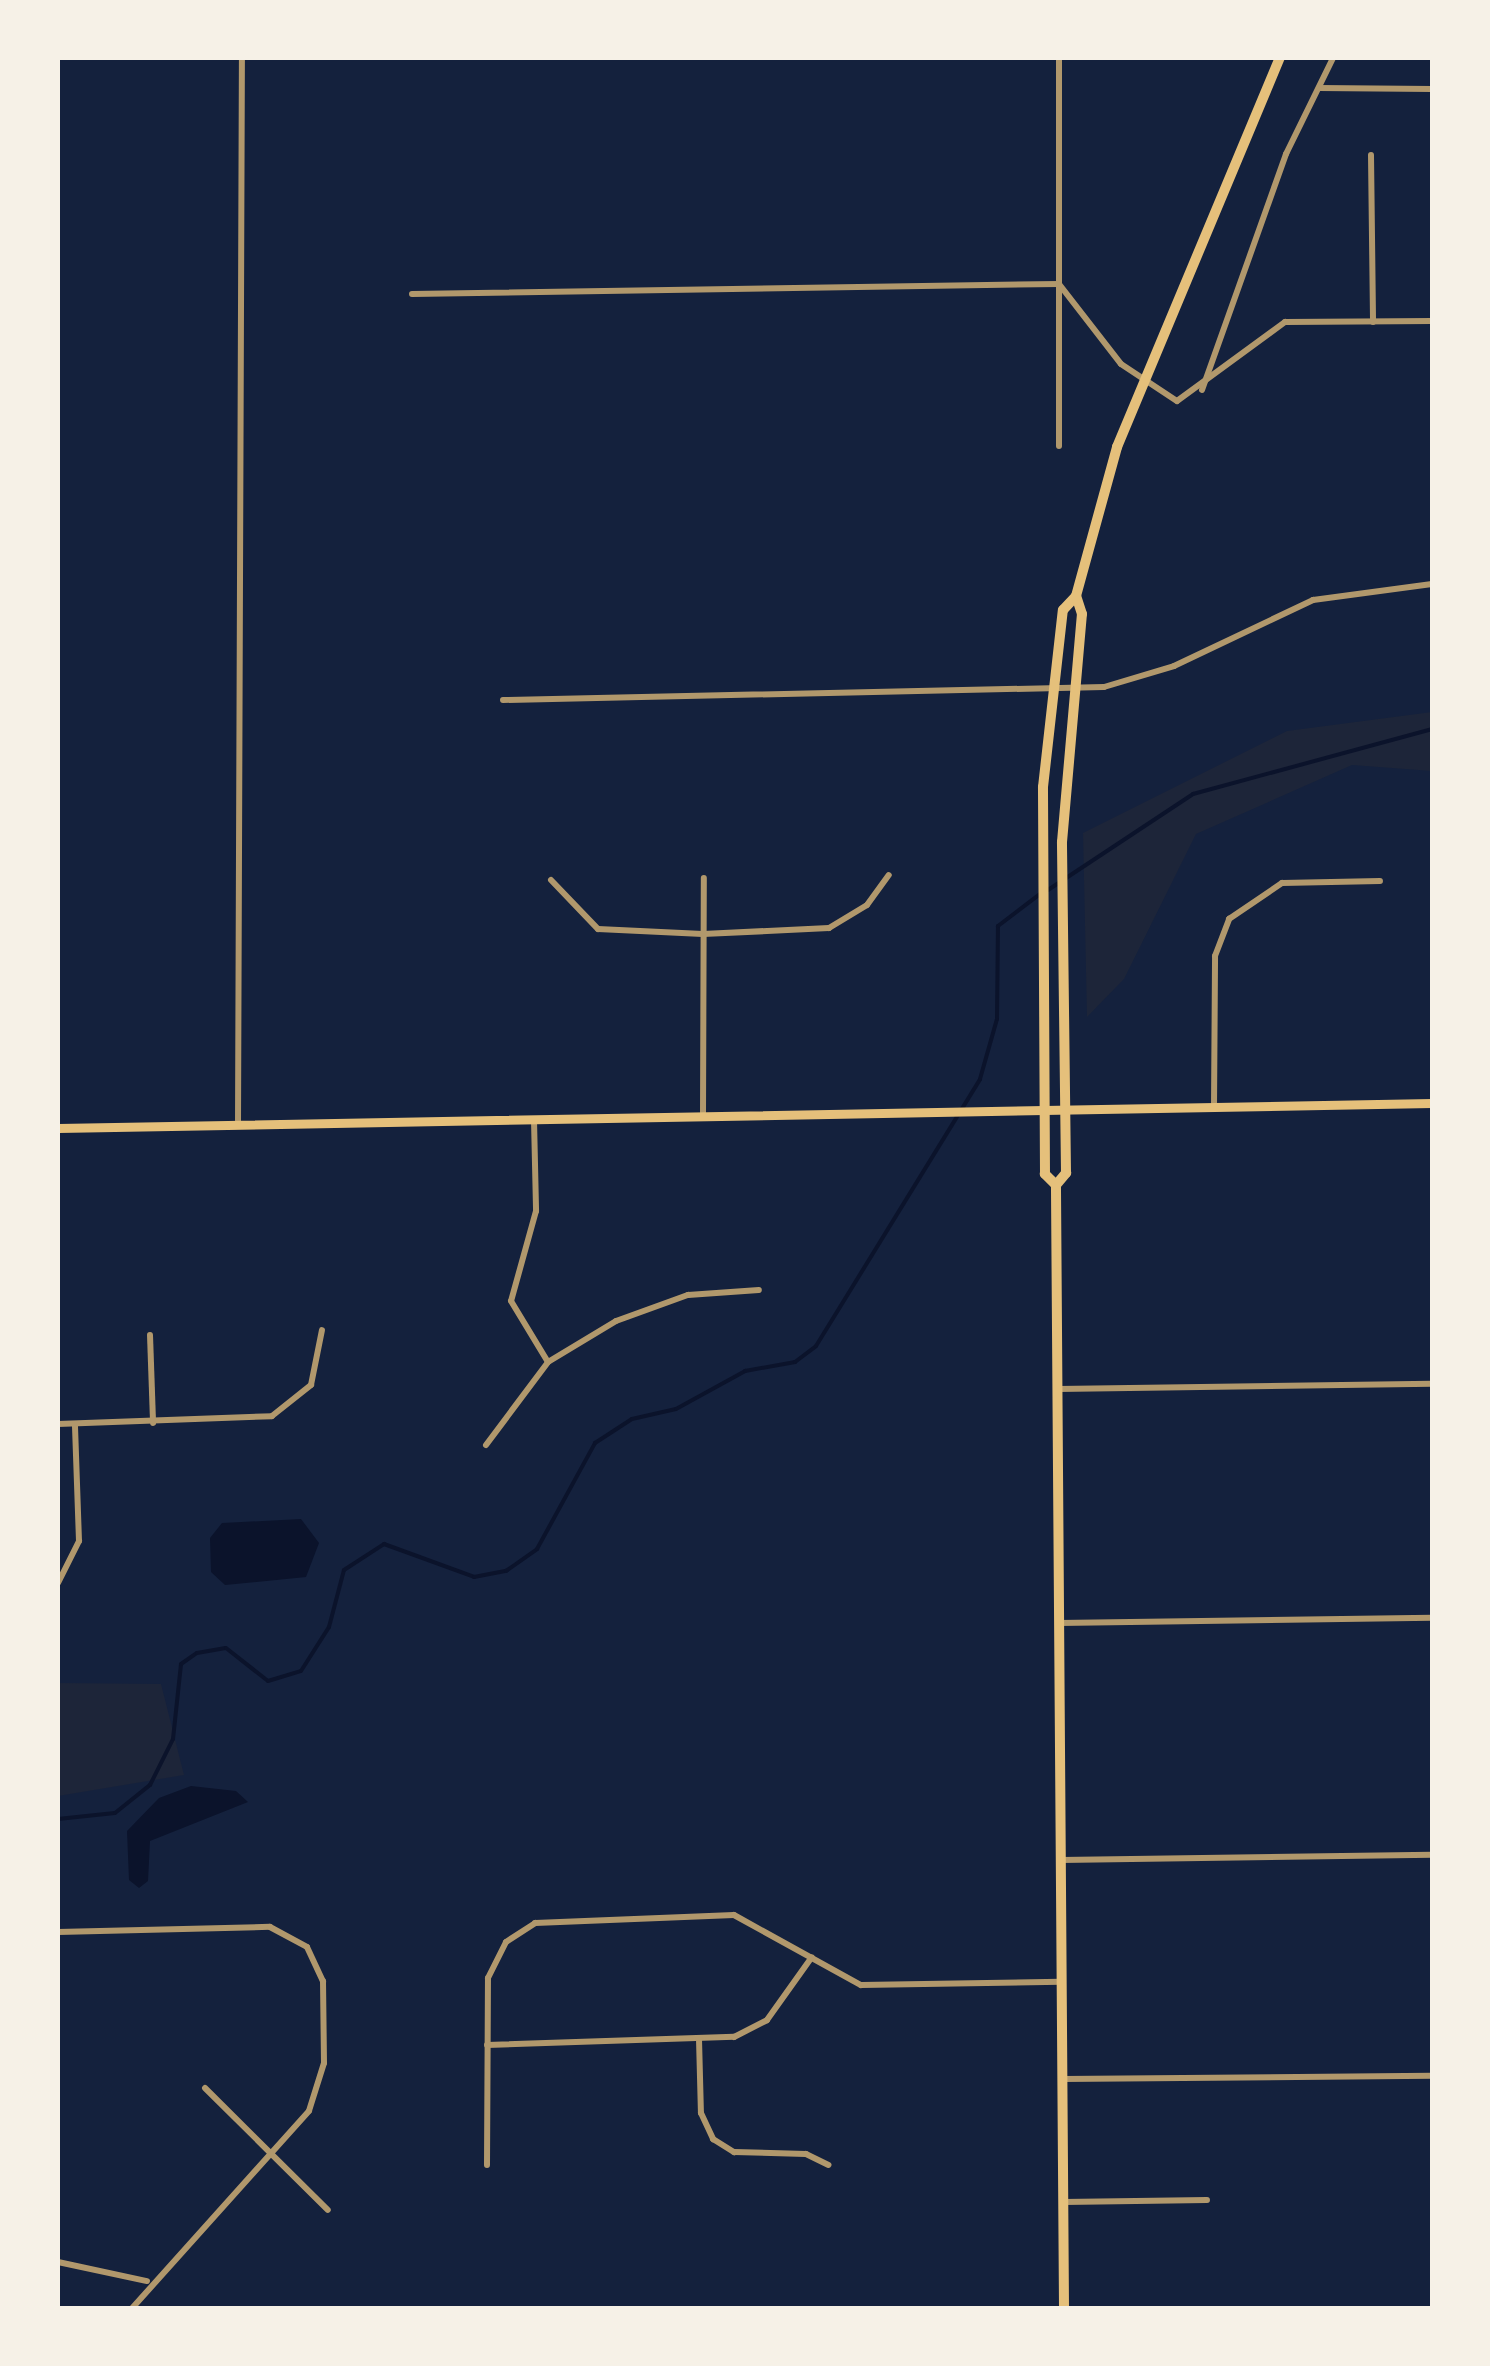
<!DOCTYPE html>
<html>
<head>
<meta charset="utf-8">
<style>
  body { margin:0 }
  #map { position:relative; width:1490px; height:2366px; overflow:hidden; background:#14213d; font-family:"Fira Sans Condensed",sans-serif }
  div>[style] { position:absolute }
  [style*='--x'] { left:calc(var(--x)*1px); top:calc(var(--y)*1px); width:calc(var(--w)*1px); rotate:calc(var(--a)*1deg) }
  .green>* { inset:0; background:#1d2539 }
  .water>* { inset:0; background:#0b132b }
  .stream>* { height:4px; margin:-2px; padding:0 2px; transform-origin:2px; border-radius:2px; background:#0b132b }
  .minor>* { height:6px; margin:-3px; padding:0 3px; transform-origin:3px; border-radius:3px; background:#b1986c }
  .secondary>* { height:9px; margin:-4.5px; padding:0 4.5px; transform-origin:4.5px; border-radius:4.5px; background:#e5c07b }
  .primary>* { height:10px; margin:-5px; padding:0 5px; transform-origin:5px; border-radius:5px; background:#e5c07b }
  span { translate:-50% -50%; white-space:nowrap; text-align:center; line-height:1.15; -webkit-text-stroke:10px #f6f1e7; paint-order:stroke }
  .frame { position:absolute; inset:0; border:60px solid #f6f1e7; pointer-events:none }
</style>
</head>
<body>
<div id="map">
  <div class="green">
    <div style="clip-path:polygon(1432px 712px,1432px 771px,1352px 765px,1196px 834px,1124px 979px,1087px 1017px,1083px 833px,1287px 731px)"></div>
    <div style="clip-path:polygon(58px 1683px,161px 1684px,184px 1775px,58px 1796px)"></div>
  </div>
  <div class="water">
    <div style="clip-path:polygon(301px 1519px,319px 1543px,306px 1577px,225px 1585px,211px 1572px,210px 1538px,222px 1523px)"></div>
    <div style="clip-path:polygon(191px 1786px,236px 1791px,248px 1802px,150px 1841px,148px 1881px,139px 1888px,129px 1880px,127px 1831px,159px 1798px)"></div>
  </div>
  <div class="stream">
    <div style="--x:1048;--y:890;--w:174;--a:-33.5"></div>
    <div style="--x:1193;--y:794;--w:248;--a:-15.2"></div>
    <div style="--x:58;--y:1819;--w:57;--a:-6"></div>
    <div style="--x:115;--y:1813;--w:45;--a:-38.7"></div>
    <div style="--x:150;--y:1785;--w:51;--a:-63.4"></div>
    <div style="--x:173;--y:1739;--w:75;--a:-83.9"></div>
    <div style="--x:181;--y:1664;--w:19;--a:-35"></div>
    <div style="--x:197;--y:1653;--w:29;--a:-10"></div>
    <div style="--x:226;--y:1648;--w:53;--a:38.2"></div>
    <div style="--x:268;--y:1681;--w:34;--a:-17"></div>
    <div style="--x:301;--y:1671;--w:52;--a:-57.5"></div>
    <div style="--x:329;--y:1627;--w:59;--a:-75.3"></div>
    <div style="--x:344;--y:1570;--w:48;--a:-33"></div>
    <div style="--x:384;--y:1544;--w:96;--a:20.1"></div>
    <div style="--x:474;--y:1577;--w:33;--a:-11"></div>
    <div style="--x:506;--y:1571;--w:38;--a:-35"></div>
    <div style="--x:537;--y:1549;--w:121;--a:-61.3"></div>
    <div style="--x:595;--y:1443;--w:44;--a:-33"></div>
    <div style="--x:632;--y:1419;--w:45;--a:-12.8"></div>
    <div style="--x:676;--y:1409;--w:79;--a:-28.8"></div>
    <div style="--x:745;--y:1371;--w:51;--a:-10.2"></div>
    <div style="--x:795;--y:1362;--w:26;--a:-37"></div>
    <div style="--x:816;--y:1346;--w:313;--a:-58.4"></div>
    <div style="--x:980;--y:1079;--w:62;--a:-74.2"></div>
    <div style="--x:997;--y:1019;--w:93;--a:-89.4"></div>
    <div style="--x:998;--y:926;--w:53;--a:-37.3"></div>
  </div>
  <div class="minor">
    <div style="--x:1059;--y:58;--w:388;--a:90"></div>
    <div style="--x:1319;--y:88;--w:113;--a:0.5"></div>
    <div style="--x:1371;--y:155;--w:167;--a:89.3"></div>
    <div style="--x:412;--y:294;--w:647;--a:-0.89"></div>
    <div style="--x:1059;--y:284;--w:101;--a:52.2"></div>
    <div style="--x:1121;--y:364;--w:67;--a:33.5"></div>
    <div style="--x:1177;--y:401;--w:134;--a:-36.2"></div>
    <div style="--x:1285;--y:322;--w:147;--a:-0.4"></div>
    <div style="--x:1202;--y:390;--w:251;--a:-70.4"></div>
    <div style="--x:1286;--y:154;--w:107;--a:-63.9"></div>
    <div style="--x:503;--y:700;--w:601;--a:-1.24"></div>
    <div style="--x:1104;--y:687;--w:73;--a:-16.7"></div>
    <div style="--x:1174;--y:666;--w:154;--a:-25.4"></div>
    <div style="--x:1313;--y:600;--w:120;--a:-7.7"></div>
    <div style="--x:551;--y:880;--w:68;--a:46.2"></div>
    <div style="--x:598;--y:929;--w:105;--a:2.7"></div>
    <div style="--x:703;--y:934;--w:126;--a:-2.7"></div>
    <div style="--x:829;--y:928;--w:44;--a:-31.2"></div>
    <div style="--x:867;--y:905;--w:37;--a:-54"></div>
    <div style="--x:1214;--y:1107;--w:151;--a:-89.6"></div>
    <div style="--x:1215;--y:956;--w:40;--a:-69"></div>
    <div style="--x:1229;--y:919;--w:64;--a:-34.2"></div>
    <div style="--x:1282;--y:883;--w:98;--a:-1.2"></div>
    <div style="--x:703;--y:1116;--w:238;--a:-89.8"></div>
    <div style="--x:534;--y:1120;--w:91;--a:88.7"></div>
    <div style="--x:536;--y:1211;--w:93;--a:105.5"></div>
    <div style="--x:511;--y:1301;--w:71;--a:58.8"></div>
    <div style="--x:238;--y:1125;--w:1067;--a:-89.79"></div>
    <div style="--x:150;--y:1335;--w:88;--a:88"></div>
    <div style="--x:1058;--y:1389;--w:374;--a:-0.8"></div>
    <div style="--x:58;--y:1424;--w:214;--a:-2.1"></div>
    <div style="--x:272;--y:1416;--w:50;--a:-38.5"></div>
    <div style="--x:311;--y:1385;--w:56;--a:-78.7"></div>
    <div style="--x:486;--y:1445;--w:104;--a:-53.2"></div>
    <div style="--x:548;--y:1362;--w:79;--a:-31.1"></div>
    <div style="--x:616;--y:1321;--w:77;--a:-19.9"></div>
    <div style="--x:688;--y:1295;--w:71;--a:-4"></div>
    <div style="--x:58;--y:1583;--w:47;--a:-63.4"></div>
    <div style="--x:79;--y:1541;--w:116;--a:-92"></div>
    <div style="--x:1059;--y:1623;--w:373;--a:-0.8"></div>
    <div style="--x:1061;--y:1860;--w:371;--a:-0.8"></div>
    <div style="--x:58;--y:1932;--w:212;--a:-1.4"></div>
    <div style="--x:270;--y:1927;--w:42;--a:28.4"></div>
    <div style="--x:307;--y:1947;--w:38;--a:65"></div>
    <div style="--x:323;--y:1981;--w:82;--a:89.3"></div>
    <div style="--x:324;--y:2063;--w:50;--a:107.4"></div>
    <div style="--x:309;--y:2111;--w:265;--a:131.9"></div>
    <div style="--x:699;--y:2039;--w:74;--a:88.5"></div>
    <div style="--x:701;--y:2113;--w:29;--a:65"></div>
    <div style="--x:713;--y:2139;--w:25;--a:32"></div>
    <div style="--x:734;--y:2152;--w:72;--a:1.6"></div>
    <div style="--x:806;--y:2154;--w:25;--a:26"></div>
    <div style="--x:487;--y:2045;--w:247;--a:-1.9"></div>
    <div style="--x:734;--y:2037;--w:37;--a:-27"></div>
    <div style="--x:767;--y:2020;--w:77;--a:-54.5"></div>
    <div style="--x:1063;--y:2079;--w:369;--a:-0.5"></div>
    <div style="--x:205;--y:2088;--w:173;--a:44.8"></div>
    <div style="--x:487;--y:2165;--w:187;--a:-89.7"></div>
    <div style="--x:488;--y:1978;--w:40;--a:-63.4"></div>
    <div style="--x:506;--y:1942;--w:35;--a:-33"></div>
    <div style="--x:535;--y:1923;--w:199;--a:-2.3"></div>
    <div style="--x:734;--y:1915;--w:145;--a:28.9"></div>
    <div style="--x:861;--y:1985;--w:200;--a:-0.9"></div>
    <div style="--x:1064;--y:2202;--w:143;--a:-0.8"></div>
    <div style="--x:58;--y:2262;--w:91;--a:12.1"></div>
  </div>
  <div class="secondary">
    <div style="--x:58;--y:1128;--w:1374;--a:-1.04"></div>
  </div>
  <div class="primary">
    <div style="--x:1056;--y:1185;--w:16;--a:-135"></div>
    <div style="--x:1045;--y:1174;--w:387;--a:-90.3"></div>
    <div style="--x:1043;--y:787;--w:178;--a:-83.6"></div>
    <div style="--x:1063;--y:610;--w:19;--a:-47"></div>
    <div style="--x:1076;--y:596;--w:155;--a:-74.6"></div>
    <div style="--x:1117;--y:447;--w:422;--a:-67.3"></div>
    <div style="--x:1064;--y:2308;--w:1123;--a:-90.41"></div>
    <div style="--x:1056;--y:1185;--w:16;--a:-50"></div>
    <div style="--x:1066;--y:1173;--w:331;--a:-90.7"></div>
    <div style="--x:1062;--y:842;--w:229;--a:-85"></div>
    <div style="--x:1082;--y:614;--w:19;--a:-108"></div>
  </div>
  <div class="frame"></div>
</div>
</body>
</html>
